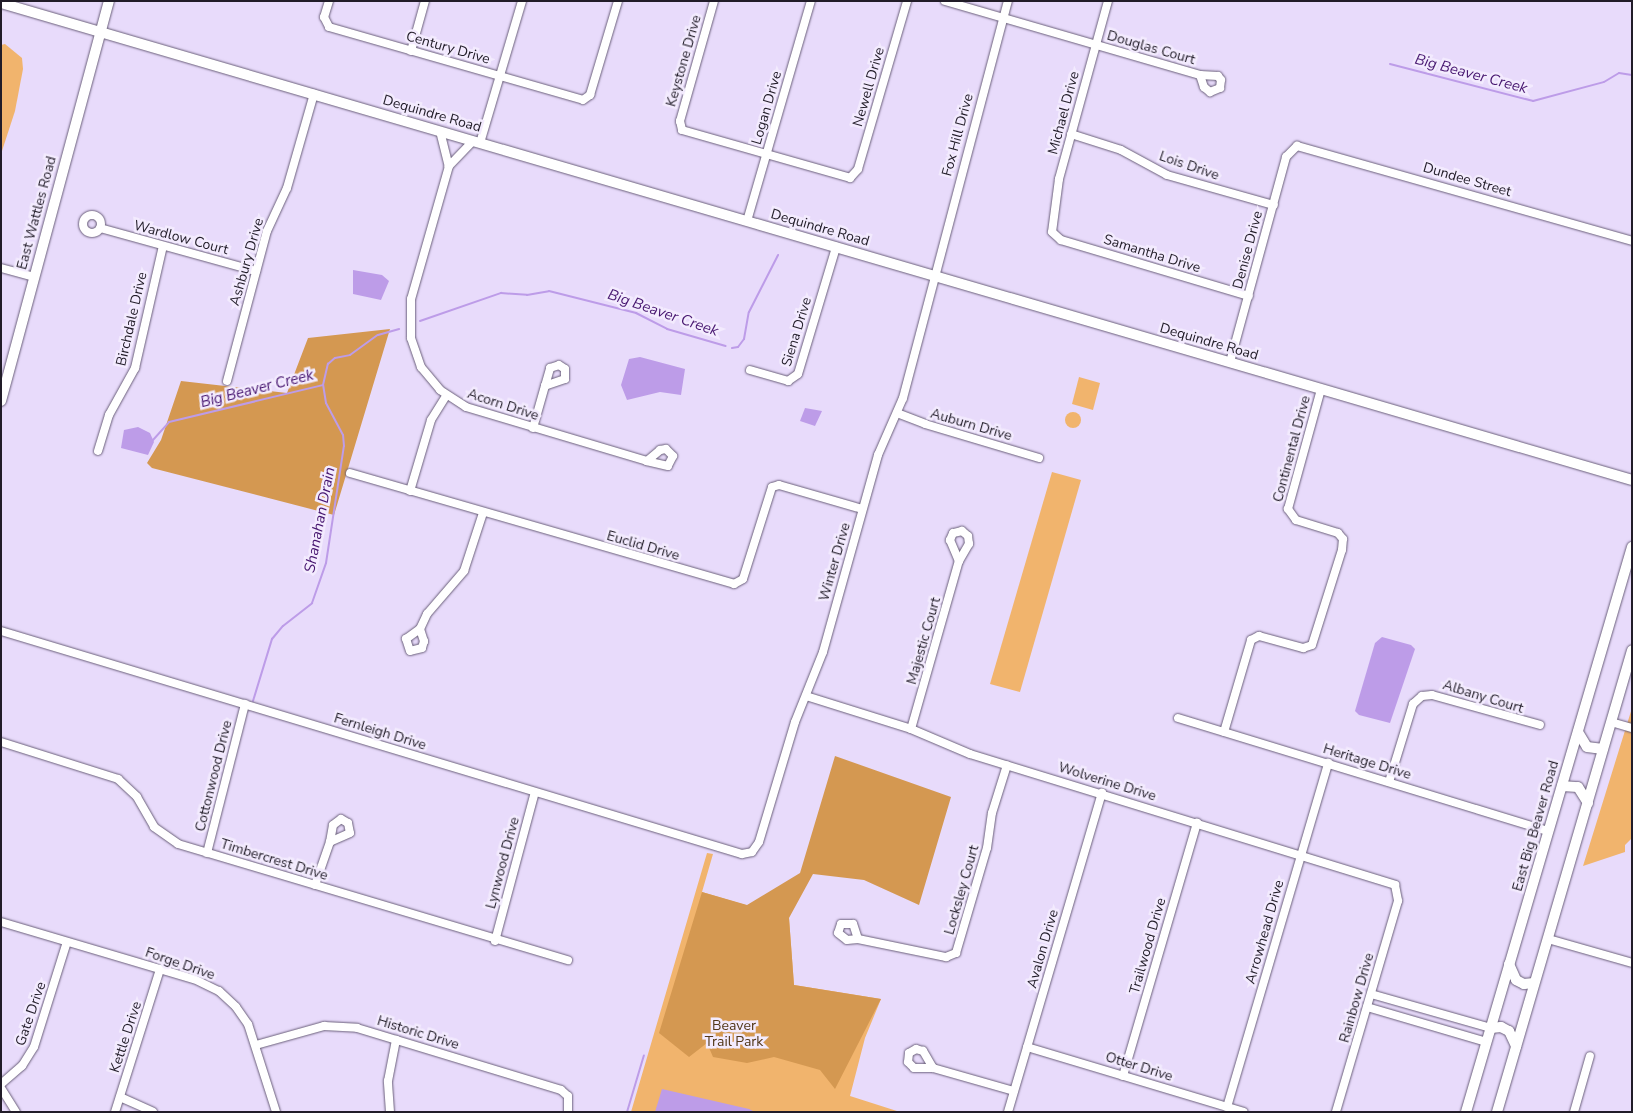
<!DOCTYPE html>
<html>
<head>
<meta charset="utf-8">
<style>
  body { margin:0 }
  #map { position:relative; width:1633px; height:1113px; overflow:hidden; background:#e8dbfb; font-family:"Nunito Sans",sans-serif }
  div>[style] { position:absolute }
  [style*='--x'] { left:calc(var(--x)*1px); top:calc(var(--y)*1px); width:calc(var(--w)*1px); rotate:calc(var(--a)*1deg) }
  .green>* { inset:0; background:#f1b46d }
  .round { border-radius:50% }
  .forest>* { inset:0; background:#d49851 }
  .water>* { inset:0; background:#bd9ce8 }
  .stream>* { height:2px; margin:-1px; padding:0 1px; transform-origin:1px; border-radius:1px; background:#bd9ce8 }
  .roads { filter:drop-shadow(0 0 1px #6a5f7a) drop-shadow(0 0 1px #6a5f7a) }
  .minor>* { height:8px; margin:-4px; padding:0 4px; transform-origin:4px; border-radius:4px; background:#fff }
  .minor>.ring { margin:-4px; padding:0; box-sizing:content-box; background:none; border:8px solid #fff; border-radius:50% }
  .major>* { height:10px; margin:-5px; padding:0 5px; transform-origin:5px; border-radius:5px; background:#fff }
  span { translate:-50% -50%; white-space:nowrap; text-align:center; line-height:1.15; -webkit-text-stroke:5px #f3ebfe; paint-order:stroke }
  .street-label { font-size:14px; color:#211c28 }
  .park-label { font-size:14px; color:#513719 }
  .water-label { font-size:15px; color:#471670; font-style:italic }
  .frame { position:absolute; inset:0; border:2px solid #211c28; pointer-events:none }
</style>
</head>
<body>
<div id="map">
  <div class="green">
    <div style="clip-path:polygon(5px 44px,22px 58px,23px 69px,15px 111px,1px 154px,1px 45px)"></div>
    <div style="clip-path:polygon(1079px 377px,1100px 383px,1093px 410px,1072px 404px)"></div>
    <div class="round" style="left:1065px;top:412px;width:16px;height:16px"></div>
    <div style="clip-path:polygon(1052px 472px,1081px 480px,1020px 692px,990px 684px)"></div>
    <div style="clip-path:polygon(1632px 708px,1632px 838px,1625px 845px,1625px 852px,1583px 866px)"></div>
    <div style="clip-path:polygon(707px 853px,713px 854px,702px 892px,789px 918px,794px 985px,881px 999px,865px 1038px,850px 1096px,900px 1112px,631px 1112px)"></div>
  </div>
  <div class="forest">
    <div style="clip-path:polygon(390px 329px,334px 515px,152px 468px,147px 463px,161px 440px,181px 381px,287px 393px,308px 338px)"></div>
    <div style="clip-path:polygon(835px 756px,951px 797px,919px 905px,864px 880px,813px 874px,789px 918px,794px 985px,881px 999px,835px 1089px,820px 1070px,774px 1057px,747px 1063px,713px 1057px,707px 1043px,689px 1057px,659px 1033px,702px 892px,747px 905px,800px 873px)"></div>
  </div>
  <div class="water">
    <div style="clip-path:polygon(353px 270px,382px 275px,389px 281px,381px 300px,353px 294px)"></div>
    <div style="clip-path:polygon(640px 357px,685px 369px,681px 395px,660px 392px,627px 400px,621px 385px,629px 359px)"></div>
    <div style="clip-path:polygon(805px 408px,822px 411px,815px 426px,800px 421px)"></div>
    <div style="clip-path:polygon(138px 427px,150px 433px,154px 442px,148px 455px,121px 448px,124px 430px)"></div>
    <div style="clip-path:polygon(1382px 637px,1411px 645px,1415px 649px,1390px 723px,1359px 715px,1355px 711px,1375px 643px)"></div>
    <div style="clip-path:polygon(662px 1089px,749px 1109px,755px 1112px,655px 1112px)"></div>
  </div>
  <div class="stream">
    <div style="--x:1390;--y:64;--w:148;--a:14.5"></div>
    <div style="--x:1533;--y:101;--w:73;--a:-15"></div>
    <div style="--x:1604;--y:82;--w:17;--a:-31"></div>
    <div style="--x:1619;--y:73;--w:13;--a:9"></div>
    <div style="--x:420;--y:321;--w:86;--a:-19.1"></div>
    <div style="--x:501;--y:293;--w:26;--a:4"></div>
    <div style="--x:527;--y:295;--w:22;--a:-10"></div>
    <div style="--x:549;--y:291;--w:90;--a:14.2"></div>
    <div style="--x:636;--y:313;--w:35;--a:27"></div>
    <div style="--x:667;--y:329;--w:61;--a:16.1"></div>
    <div style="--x:732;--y:348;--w:6;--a:-9"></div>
    <div style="--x:738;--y:347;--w:10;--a:-53"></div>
    <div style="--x:744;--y:339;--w:27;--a:-80"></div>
    <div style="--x:749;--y:312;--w:64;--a:-63"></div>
    <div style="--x:153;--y:440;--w:24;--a:-48"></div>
    <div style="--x:169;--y:422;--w:158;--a:-13.5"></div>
    <div style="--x:253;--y:701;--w:65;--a:-73"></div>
    <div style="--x:272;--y:639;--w:17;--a:-50"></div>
    <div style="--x:283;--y:626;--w:37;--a:-38"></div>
    <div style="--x:312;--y:603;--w:42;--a:-70.7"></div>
    <div style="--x:326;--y:563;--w:118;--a:-81.3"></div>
    <div style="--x:344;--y:446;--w:11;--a:-95"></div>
    <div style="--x:343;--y:435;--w:36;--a:-118"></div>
    <div style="--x:326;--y:403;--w:18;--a:-99"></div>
    <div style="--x:323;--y:385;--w:22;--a:-77"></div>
    <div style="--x:328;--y:364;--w:9;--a:-41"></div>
    <div style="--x:335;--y:358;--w:15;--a:-11"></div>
    <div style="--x:350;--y:355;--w:34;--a:-36"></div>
    <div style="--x:378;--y:335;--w:22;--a:-16"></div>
    <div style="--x:627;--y:1112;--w:59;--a:-73.4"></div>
  </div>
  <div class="roads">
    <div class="minor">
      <div style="--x:329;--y:1;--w:17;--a:107"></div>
      <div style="--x:324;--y:17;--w:11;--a:63"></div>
      <div style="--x:329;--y:27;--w:264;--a:16"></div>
      <div style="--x:583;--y:100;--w:9;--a:-36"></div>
      <div style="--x:590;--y:95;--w:98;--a:-73.4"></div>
      <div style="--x:714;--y:1;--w:125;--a:105.8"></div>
      <div style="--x:680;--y:121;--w:9;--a:77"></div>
      <div style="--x:682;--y:130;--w:175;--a:15.9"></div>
      <div style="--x:850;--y:178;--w:12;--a:-48"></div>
      <div style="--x:858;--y:169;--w:175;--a:-73.7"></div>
      <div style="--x:945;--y:1;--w:266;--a:16.2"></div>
      <div style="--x:1200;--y:75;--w:13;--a:72"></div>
      <div style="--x:1204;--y:87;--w:8;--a:40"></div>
      <div style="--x:1210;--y:92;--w:11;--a:-22"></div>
      <div style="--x:1220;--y:88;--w:8;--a:-83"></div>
      <div style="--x:1221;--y:80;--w:5;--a:-127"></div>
      <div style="--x:1218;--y:76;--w:18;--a:-177"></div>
      <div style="--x:1108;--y:1;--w:185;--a:105.4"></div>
      <div style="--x:1059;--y:179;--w:53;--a:97.5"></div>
      <div style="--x:1052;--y:232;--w:12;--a:42"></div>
      <div style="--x:1061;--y:240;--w:196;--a:16.6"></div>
      <div style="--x:411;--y:51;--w:52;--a:-74.4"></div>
      <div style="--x:440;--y:131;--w:36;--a:76"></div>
      <div style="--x:1071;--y:134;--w:52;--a:17.7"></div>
      <div style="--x:1121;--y:150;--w:52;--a:28.5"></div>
      <div style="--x:1167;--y:175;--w:111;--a:15.7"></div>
      <div style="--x:473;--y:141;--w:35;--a:134"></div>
      <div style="--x:449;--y:166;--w:138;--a:105.9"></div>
      <div style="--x:411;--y:299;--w:39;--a:90"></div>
      <div style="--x:411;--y:338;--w:31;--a:71"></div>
      <div style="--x:421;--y:367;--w:30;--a:50"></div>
      <div style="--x:440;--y:390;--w:31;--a:33"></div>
      <div style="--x:466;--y:407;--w:189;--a:16.6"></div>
      <div style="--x:480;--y:143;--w:148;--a:-73.5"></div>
      <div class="ring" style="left:83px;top:215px;width:10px;height:10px"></div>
      <div style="--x:747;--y:221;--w:229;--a:-73.8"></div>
      <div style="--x:100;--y:228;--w:162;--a:15.4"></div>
      <div style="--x:1;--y:268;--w:34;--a:15"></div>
      <div style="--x:1230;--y:362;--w:213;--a:-74.7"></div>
      <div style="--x:1286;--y:157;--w:16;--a:-45"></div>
      <div style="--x:1297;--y:146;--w:348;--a:15.8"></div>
      <div style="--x:559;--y:365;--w:7;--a:34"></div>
      <div style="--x:565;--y:369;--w:10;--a:90"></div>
      <div style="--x:565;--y:379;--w:21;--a:161"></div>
      <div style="--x:545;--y:386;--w:19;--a:-74"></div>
      <div style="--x:550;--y:368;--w:9;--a:-18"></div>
      <div style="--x:750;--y:370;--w:40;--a:16"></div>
      <div style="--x:788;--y:381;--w:12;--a:-35"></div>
      <div style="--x:798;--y:374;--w:133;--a:-73.3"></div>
      <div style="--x:227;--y:381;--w:155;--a:-75.1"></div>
      <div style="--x:267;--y:231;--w:47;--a:-65.1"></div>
      <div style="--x:287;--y:188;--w:98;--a:-74"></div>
      <div style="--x:897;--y:413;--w:30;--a:21"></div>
      <div style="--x:925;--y:424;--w:119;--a:16.6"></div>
      <div style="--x:533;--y:428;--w:44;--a:-74.1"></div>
      <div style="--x:666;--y:449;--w:10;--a:45"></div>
      <div style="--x:673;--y:456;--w:11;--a:117"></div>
      <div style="--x:668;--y:466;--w:22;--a:-167"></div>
      <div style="--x:647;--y:461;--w:17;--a:-40"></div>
      <div style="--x:660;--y:450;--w:6;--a:-9"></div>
      <div style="--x:98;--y:451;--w:38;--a:-73"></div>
      <div style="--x:109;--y:415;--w:54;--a:-61"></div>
      <div style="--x:135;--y:368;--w:125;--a:-77.1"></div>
      <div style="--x:350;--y:473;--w:400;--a:16.1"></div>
      <div style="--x:734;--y:584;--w:10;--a:-29"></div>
      <div style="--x:743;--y:579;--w:96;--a:-72.5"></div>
      <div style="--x:772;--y:487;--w:7;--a:-16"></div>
      <div style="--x:779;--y:485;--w:86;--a:16.1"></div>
      <div style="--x:410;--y:491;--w:74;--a:-73.5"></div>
      <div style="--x:431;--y:420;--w:28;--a:-58"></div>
      <div style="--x:420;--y:629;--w:17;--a:-65"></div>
      <div style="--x:427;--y:614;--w:57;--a:-49.3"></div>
      <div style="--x:464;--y:571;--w:61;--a:-71.9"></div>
      <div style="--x:420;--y:629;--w:13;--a:72"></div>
      <div style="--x:424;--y:641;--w:7;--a:106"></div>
      <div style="--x:422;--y:648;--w:12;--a:166"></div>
      <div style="--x:410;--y:651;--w:13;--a:-108"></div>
      <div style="--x:406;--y:639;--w:17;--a:-36"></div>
      <div style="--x:1;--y:631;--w:774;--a:16.75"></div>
      <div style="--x:742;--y:854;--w:10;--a:-11"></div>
      <div style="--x:752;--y:852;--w:12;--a:-55"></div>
      <div style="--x:759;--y:842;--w:125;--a:-73.3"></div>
      <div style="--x:795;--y:722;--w:75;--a:-68.2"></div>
      <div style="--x:823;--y:652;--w:205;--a:-74.4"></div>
      <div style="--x:878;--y:455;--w:62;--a:-66.3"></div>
      <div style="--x:903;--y:398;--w:411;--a:-75.2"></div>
      <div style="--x:806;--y:696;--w:110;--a:17.4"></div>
      <div style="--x:911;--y:729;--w:64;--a:23"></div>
      <div style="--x:970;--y:754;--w:445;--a:17.1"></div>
      <div style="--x:1395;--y:885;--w:16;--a:79"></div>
      <div style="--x:1398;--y:901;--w:220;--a:106.4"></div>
      <div style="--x:1178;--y:718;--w:387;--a:17"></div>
      <div style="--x:1611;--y:722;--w:22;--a:16"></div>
      <div style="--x:911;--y:729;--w:175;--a:-74.1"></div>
      <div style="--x:959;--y:561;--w:20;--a:-60"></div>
      <div style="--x:969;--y:544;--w:8;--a:-97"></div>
      <div style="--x:968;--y:536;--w:8;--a:-140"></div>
      <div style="--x:962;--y:531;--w:9;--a:167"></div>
      <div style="--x:953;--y:533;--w:8;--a:113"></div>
      <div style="--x:950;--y:540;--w:23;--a:67"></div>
      <div style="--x:1224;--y:732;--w:96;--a:-73.6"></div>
      <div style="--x:1251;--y:640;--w:9;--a:-27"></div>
      <div style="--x:1259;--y:636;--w:46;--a:15.3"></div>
      <div style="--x:1303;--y:648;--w:9;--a:-18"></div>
      <div style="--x:1312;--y:645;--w:100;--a:-72.5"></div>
      <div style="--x:1342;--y:550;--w:11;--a:-85"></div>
      <div style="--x:1343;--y:539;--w:8;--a:-130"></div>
      <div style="--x:1338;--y:533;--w:44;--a:-162.8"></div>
      <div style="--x:1296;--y:520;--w:14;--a:-126"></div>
      <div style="--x:1288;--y:509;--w:124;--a:-74.6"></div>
      <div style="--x:1;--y:742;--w:123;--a:17.5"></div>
      <div style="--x:118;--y:779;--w:26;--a:43"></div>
      <div style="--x:137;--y:797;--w:34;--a:60"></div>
      <div style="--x:154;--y:827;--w:29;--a:35"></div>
      <div style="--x:178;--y:844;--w:407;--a:16.6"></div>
      <div style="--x:1389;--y:782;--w:82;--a:-72.9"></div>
      <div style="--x:1413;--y:704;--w:12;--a:-42"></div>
      <div style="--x:1422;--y:696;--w:10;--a:-6"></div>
      <div style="--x:1432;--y:695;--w:112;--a:15.5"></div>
      <div style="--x:341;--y:819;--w:8;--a:30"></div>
      <div style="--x:348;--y:823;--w:10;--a:79"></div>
      <div style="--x:350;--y:833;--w:22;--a:156"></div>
      <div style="--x:330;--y:842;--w:17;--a:-80"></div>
      <div style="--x:333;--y:825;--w:10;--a:-37"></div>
      <div style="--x:207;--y:853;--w:154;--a:-75.7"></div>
      <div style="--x:315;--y:885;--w:46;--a:-70.8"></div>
      <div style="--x:1;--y:922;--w:201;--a:16.5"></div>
      <div style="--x:194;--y:979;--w:28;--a:26"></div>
      <div style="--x:219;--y:991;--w:23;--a:43"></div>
      <div style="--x:236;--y:1007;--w:21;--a:55"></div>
      <div style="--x:248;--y:1024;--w:92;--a:72.3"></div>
      <div style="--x:858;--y:939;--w:16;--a:-108"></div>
      <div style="--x:853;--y:924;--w:12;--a:180"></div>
      <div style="--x:841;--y:924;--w:9;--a:108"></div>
      <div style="--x:838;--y:933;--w:11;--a:38"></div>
      <div style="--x:847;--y:940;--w:11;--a:-5"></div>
      <div style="--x:858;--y:939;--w:90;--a:11.6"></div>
      <div style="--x:946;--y:957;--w:11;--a:-22"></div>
      <div style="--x:956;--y:953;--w:109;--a:-73.6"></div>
      <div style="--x:987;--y:848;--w:35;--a:-82"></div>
      <div style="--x:992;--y:813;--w:50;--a:-72.6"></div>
      <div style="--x:1548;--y:939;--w:87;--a:15.9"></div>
      <div style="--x:495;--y:941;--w:154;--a:-75"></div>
      <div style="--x:1371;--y:994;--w:125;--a:15.8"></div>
      <div style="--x:1367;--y:1007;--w:125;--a:16.3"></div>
      <div style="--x:256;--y:1045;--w:71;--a:-15.6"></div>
      <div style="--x:324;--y:1026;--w:33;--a:3"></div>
      <div style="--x:357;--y:1028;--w:213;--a:16.9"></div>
      <div style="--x:561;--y:1090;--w:9;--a:41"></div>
      <div style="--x:568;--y:1096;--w:16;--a:90"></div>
      <div style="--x:1027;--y:1047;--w:226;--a:16.7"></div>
      <div style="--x:933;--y:1068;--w:20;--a:-120"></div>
      <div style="--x:923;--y:1051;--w:7;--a:-164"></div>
      <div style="--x:916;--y:1049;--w:8;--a:150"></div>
      <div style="--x:909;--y:1053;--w:9;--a:96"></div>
      <div style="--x:908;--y:1062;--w:8;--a:45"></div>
      <div style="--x:914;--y:1068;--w:19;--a:0"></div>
      <div style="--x:933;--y:1068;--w:84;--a:15.9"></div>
      <div style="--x:1123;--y:1076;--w:264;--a:-73.7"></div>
      <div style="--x:1;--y:1084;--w:28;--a:-41"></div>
      <div style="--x:22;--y:1066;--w:22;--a:-58"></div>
      <div style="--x:34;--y:1047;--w:110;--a:-72.6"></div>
      <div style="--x:1;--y:1088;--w:28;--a:58"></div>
      <div style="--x:120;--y:1097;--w:36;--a:24"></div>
      <div style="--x:1227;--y:1107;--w:359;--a:-73.6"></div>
      <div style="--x:115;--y:1112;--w:150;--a:-72.5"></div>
      <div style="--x:390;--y:1112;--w:31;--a:-94"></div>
      <div style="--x:388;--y:1081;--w:42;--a:-79"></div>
      <div style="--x:1008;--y:1112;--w:333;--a:-73.6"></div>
      <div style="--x:1574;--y:1112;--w:58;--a:-74.1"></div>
    </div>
    <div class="major">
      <div style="--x:1;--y:3;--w:1699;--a:16.3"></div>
      <div style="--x:1;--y:401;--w:414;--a:-74.9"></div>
      <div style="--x:1578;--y:732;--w:17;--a:59"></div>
      <div style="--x:1587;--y:747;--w:16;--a:7"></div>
      <div style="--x:1562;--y:786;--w:16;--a:4"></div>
      <div style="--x:1578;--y:787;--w:19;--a:58"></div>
      <div style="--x:1509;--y:964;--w:17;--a:66"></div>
      <div style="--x:1516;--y:980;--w:9;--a:27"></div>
      <div style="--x:1524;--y:984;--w:10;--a:-6"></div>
      <div style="--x:1491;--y:1028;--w:10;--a:-6"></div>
      <div style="--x:1501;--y:1027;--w:9;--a:27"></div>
      <div style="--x:1509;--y:1031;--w:17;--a:65"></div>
      <div style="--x:1466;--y:1112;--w:589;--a:-73.63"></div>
      <div style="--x:1497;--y:1112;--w:481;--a:-73.7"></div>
    </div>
  </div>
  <div class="street-label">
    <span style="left:448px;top:48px;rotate:16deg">Century Drive</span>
    <span style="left:1151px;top:48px;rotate:16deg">Douglas Court</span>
    <span style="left:684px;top:61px;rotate:-74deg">Keystone Drive</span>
    <span style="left:869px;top:87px;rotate:-74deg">Newell Drive</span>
    <span style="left:767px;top:108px;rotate:-74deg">Logan Drive</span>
    <span style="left:1064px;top:113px;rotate:-75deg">Michael Drive</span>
    <span style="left:432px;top:114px;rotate:16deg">Dequindre Road</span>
    <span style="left:958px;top:135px;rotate:-75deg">Fox Hill Drive</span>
    <span style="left:1189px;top:166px;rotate:19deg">Lois Drive</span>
    <span style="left:1467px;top:180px;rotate:16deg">Dundee Street</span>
    <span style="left:37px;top:213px;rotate:-75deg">East Wattles Road</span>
    <span style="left:820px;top:228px;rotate:16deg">Dequindre Road</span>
    <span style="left:181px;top:238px;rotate:15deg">Wardlow Court</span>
    <span style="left:1248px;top:250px;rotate:-75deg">Denise Drive</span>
    <span style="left:1152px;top:254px;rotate:17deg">Samantha Drive</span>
    <span style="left:247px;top:262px;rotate:-74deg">Ashbury Drive</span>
    <span style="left:132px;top:319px;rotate:-77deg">Birchdale Drive</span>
    <span style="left:797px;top:332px;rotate:-73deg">Siena Drive</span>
    <span style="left:1209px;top:342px;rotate:16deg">Dequindre Road</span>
    <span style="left:503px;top:405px;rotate:18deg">Acorn Drive</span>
    <span style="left:971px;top:425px;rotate:16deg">Auburn Drive</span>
    <span style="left:1292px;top:449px;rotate:-75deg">Continental Drive</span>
    <span style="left:643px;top:546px;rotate:16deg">Euclid Drive</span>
    <span style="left:835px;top:562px;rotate:-74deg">Winter Drive</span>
    <span style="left:924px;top:641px;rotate:-74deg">Majestic Court</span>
    <span style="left:1483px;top:697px;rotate:17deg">Albany Court</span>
    <span style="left:380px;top:732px;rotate:17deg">Fernleigh Drive</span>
    <span style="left:1367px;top:762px;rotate:17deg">Heritage Drive</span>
    <span style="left:214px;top:776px;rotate:-76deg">Cottonwood Drive</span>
    <span style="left:1107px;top:782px;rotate:17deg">Wolverine Drive</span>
    <span style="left:1536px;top:826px;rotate:-74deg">East Big Beaver Road</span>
    <span style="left:274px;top:860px;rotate:17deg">Timbercrest Drive</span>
    <span style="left:503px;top:863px;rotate:-75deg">Lynwood Drive</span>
    <span style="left:962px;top:890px;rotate:-74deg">Locksley Court</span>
    <span style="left:1265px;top:932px;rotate:-74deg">Arrowhead Drive</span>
    <span style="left:1148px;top:946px;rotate:-74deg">Trailwood Drive</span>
    <span style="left:1043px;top:949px;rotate:-74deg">Avalon Drive</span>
    <span style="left:180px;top:964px;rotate:19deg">Forge Drive</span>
    <span style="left:1357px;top:998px;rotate:-74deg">Rainbow Drive</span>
    <span style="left:31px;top:1014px;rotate:-71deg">Gate Drive</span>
    <span style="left:418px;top:1033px;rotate:17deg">Historic Drive</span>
    <span style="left:126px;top:1037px;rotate:-72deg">Kettle Drive</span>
    <span style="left:1139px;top:1067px;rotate:17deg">Otter Drive</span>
  </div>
  <div class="park-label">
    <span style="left:734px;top:1034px">Beaver<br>Trail Park</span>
  </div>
  <div class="water-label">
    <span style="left:1471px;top:74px;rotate:15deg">Big Beaver Creek</span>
    <span style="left:663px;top:313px;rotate:19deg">Big Beaver Creek</span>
    <span style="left:257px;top:389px;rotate:-14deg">Big Beaver Creek</span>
    <span style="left:320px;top:520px;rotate:-79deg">Shanahan Drain</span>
  </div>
  <div class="frame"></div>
</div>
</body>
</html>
